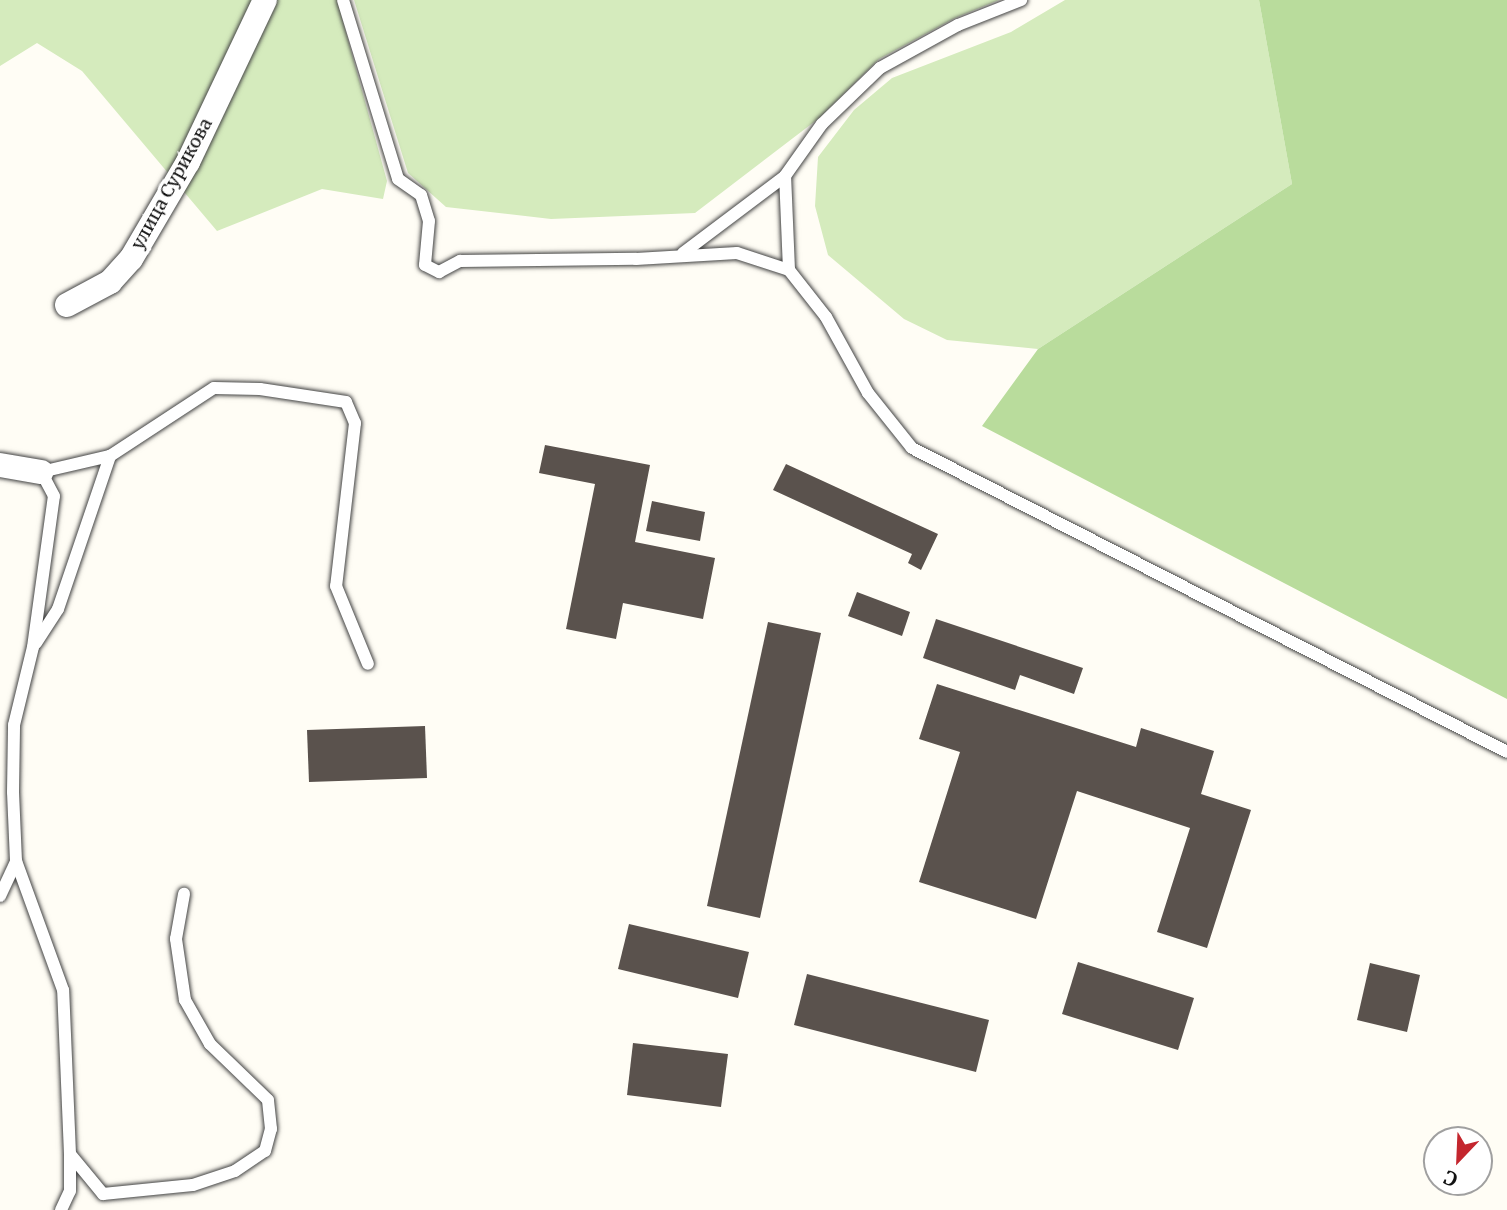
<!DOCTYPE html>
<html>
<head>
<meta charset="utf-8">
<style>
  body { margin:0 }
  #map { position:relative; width:1507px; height:1210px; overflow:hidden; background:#fffdf5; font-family:Merriweather,serif }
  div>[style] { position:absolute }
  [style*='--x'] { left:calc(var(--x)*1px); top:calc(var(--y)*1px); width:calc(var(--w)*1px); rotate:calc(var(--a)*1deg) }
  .green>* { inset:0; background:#d5ebbd }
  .forest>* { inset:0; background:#b9dc9c }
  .building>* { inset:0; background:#5a524d }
  .roads { filter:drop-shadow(0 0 2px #444) drop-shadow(0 0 2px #444) }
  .lane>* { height:12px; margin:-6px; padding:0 6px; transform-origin:6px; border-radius:6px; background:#fff }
  .street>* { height:24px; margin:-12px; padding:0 12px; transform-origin:12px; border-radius:12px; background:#fff }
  span { translate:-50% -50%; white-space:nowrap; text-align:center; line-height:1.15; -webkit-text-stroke:7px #fff; paint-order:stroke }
  .street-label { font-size:18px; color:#111 }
  .north { position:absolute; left:1423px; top:1126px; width:70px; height:70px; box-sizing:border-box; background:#fff; border:2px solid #a0a0a0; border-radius:50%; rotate:203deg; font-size:19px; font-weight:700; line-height:28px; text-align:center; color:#111 }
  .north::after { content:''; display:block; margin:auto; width:24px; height:32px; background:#c4262e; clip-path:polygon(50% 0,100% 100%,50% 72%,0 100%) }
</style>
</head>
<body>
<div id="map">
  <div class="green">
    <div style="clip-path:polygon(0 0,337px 0,387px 181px,383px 199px,322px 189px,217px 231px,82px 71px,37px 43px,0 66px)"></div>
    <div style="clip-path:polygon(354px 0,999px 0,955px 18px,879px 59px,818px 119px,695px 213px,551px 219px,446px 207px,408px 173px)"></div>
    <div style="clip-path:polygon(1065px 0,1259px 0,1292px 184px,1038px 349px,947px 340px,904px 319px,828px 255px,815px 206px,818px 157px,854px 110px,892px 78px,1011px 32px)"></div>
  </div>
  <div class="forest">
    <div style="clip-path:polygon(1259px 0,1507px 0,1507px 699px,982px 426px,1038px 349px,1292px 184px)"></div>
  </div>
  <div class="building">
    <div style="clip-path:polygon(545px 445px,650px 465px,635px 542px,715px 558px,703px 619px,623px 603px,616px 639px,566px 629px,595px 484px,539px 473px)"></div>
    <div style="clip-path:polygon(786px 464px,938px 534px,921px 570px,908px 563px,912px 554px,773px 490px)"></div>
    <div style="clip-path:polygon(652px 501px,705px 512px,700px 541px,646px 531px)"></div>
    <div style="clip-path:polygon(857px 592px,910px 612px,902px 636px,848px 616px)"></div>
    <div style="clip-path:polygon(936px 619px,1083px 668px,1074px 694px,1020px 675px,1015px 690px,923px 658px)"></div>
    <div style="clip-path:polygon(768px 622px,821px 633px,760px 918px,707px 906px)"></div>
    <div style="clip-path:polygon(937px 684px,1136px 747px,1141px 728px,1214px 751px,1201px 794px,1251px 810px,1207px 948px,1157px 932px,1190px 828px,1077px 791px,1036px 919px,919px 882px,960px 752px,919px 739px)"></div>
    <div style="clip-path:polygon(425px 726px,427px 778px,309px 782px,307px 730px)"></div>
    <div style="clip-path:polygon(629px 924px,749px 952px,738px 998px,618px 969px)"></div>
    <div style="clip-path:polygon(1078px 962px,1194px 998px,1178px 1050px,1062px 1014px)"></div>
    <div style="clip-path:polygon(1370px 963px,1420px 975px,1407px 1032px,1357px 1020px)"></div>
    <div style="clip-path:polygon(807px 974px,989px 1020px,976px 1072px,794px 1025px)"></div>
    <div style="clip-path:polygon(633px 1043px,728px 1054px,721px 1107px,627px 1095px)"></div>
  </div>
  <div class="roads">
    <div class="lane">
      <div style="--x:343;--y:0;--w:187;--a:72.9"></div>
      <div style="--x:398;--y:179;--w:28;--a:35"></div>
      <div style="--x:421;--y:195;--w:27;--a:73"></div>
      <div style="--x:429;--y:221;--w:44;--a:95.2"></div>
      <div style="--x:425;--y:265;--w:16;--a:27"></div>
      <div style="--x:439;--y:272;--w:24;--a:-28"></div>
      <div style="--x:460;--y:261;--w:176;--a:-0.7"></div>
      <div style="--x:636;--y:259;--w:101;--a:-3.4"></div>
      <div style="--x:737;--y:253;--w:55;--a:18.1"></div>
      <div style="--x:789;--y:270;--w:60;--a:51.8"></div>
      <div style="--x:826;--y:317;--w:87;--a:61.1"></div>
      <div style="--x:868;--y:393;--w:70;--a:51.3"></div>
      <div style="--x:912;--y:448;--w:668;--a:27.06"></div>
      <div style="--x:683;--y:253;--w:128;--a:-37"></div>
      <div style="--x:789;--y:270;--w:94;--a:-92.4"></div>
      <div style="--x:785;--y:176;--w:64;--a:-54.6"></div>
      <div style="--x:822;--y:124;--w:81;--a:-44"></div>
      <div style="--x:880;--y:68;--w:89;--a:-28.9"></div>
      <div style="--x:958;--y:25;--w:68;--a:-21.6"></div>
      <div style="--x:36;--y:643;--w:40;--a:-57.1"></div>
      <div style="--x:58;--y:609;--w:162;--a:-71.2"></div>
      <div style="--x:0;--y:896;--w:38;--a:-65"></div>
      <div style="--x:70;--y:1154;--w:52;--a:50.5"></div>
      <div style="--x:103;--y:1194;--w:90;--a:-5.7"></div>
      <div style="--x:193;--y:1185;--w:44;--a:-18.4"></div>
      <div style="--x:235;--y:1171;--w:36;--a:-34"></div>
      <div style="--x:265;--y:1151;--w:23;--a:-75"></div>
      <div style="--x:271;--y:1129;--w:29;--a:-96"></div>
      <div style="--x:268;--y:1100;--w:81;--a:-136"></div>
      <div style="--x:210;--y:1044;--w:51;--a:-119.6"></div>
      <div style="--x:185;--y:1000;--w:62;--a:-98.4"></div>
      <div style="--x:176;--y:939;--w:46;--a:-79.9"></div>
      <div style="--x:61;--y:1210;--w:21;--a:-65"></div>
      <div style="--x:70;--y:1191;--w:37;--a:-90"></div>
      <div style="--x:70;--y:1154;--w:164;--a:-92.4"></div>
      <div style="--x:63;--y:990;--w:137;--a:-110"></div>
      <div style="--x:16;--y:861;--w:69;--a:-92.5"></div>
      <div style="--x:13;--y:792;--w:67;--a:-89.1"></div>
      <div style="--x:14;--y:725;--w:80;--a:-76.3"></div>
      <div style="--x:33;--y:647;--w:152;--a:-82.1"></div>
      <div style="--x:54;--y:496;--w:27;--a:-118"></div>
      <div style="--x:41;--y:472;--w:71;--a:-13.1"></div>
      <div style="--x:110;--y:456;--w:124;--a:-33.2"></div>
      <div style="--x:214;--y:388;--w:46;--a:1.2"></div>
      <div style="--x:260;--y:389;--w:87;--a:8.6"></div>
      <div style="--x:346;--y:402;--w:23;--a:67"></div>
      <div style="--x:355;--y:423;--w:164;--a:96.6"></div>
      <div style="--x:336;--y:586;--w:84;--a:67.7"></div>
    </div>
    <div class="street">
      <div style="--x:67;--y:305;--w:49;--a:-28.1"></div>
      <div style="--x:110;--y:282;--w:31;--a:-48"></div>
      <div style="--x:131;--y:259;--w:113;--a:-59.6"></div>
      <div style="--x:188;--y:162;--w:179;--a:-64.6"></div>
      <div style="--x:0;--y:465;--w:42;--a:9.7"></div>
    </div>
  </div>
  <div class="street-label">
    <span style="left:172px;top:184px;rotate:-61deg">улица Сурикова</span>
  </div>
  <div class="north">С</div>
</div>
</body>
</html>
